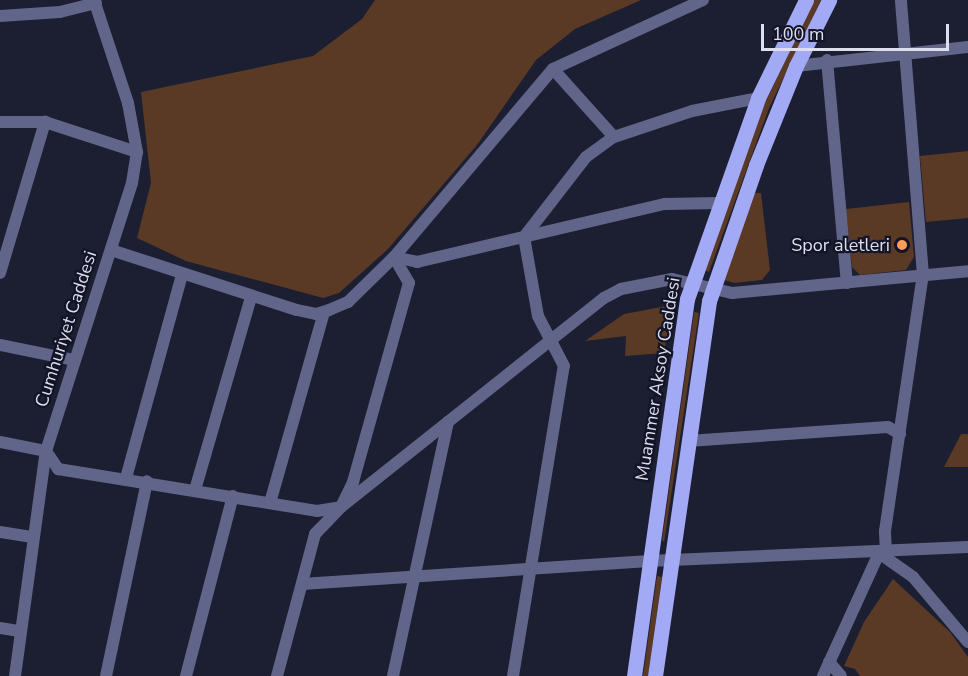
<!DOCTYPE html>
<html>
<head>
<meta charset="utf-8">
<style>
  body { margin:0 }
  #map { position:relative; width:968px; height:676px; overflow:hidden; background:#1c1e31; font-family:"Nunito Sans",sans-serif }
  div>[style] { position:absolute }
  [style*='--x'] { left:calc(var(--x)*1px); top:calc(var(--y)*1px); width:calc(var(--w)*1px); rotate:calc(var(--a)*1deg) }
  .green>* { inset:0; background:#5a3a25 }
  .minor>* { height:12px; margin:-6px; padding:0 6px; transform-origin:6px; border-radius:6px; background:#616589 }
  .tertiary>* { height:12px; margin:-6px; padding:0 6px; transform-origin:6px; border-radius:6px; background:#616589 }
  .primary>* { height:15px; margin:-7.5px; padding:0 7.5px; transform-origin:7.5px; border-radius:7.5px; background:#a3aaf5 }
  .dots>* { width:16px; height:16px; translate:-50% -50%; box-sizing:border-box; border:3px solid #131427; border-radius:50% }
  span { translate:-50% -50%; white-space:nowrap; text-align:center; line-height:1.15; -webkit-text-stroke:4.5px #131427; paint-order:stroke }
  .poi-label { font-size:18px; color:#dddfed }
  .right { translate:-100% -50%; text-align:right }
  .street-label { font-size:18px; color:#dddfed }
  .scale { position:absolute; left:761px; top:24px; width:188px; height:27px; box-sizing:border-box; border:3px solid #dddfed; border-top:0; padding-left:8px; font-size:18px; line-height:21px; white-space:nowrap; color:#dddfed; -webkit-text-stroke:4px #131427; paint-order:stroke }
</style>
</head>
<body>
<div id="map">
  <div class="green">
    <div style="clip-path:polygon(375px 0,641px 0,575px 29px,536px 60px,477px 145px,388px 249px,339px 293px,323px 298px,186px 261px,137px 238px,151px 183px,141px 92px,313px 56px,362px 19px)"></div>
    <div style="clip-path:polygon(814px 0,821px 0,769px 108px,709px 272px,704px 270px,758px 118px)"></div>
    <div style="clip-path:polygon(968px 151px,968px 218px,926px 222px,920px 156px)"></div>
    <div style="clip-path:polygon(754px 193px,761px 193px,770px 270px,762px 280px,734px 283px,724px 280px,724px 274px)"></div>
    <div style="clip-path:polygon(909px 202px,914px 257px,906px 270px,860px 275px,852px 267px,846px 209px)"></div>
    <div style="clip-path:polygon(672px 305px,664px 353px,625px 356px,626px 336px,585px 341px,624px 314px)"></div>
    <div style="clip-path:polygon(694px 312px,699px 313px,664px 542px,662px 540px)"></div>
    <div style="clip-path:polygon(961px 434px,968px 434px,968px 467px,944px 467px)"></div>
    <div style="clip-path:polygon(657px 576px,662px 577px,648px 676px,643px 676px)"></div>
    <div style="clip-path:polygon(893px 579px,950px 632px,968px 657px,968px 676px,860px 676px,855px 669px,844px 666px,864px 622px)"></div>
  </div>
  <div class="minor">
    <div style="--x:0;--y:16;--w:60;--a:-3.8"></div>
    <div style="--x:60;--y:12;--w:37;--a:-14"></div>
    <div style="--x:827;--y:60;--w:224;--a:84.9"></div>
    <div style="--x:796;--y:66;--w:173;--a:-6.3"></div>
    <div style="--x:553;--y:69;--w:91;--a:48.1"></div>
    <div style="--x:0;--y:122;--w:45;--a:0"></div>
    <div style="--x:45;--y:122;--w:97;--a:18.1"></div>
    <div style="--x:111;--y:250;--w:195;--a:17.9"></div>
    <div style="--x:297;--y:310;--w:19;--a:12"></div>
    <div style="--x:316;--y:314;--w:14;--a:-17"></div>
    <div style="--x:329;--y:310;--w:21;--a:-23"></div>
    <div style="--x:348;--y:302;--w:64;--a:-44.4"></div>
    <div style="--x:394;--y:257;--w:246;--a:-49.8"></div>
    <div style="--x:553;--y:69;--w:165;--a:-24.7"></div>
    <div style="--x:394;--y:257;--w:24;--a:12"></div>
    <div style="--x:417;--y:262;--w:255;--a:-13.2"></div>
    <div style="--x:665;--y:204;--w:54;--a:-1.1"></div>
    <div style="--x:0;--y:273;--w:158;--a:-73.4"></div>
    <div style="--x:0;--y:345;--w:76;--a:11.5"></div>
    <div style="--x:688;--y:441;--w:200;--a:-4"></div>
    <div style="--x:888;--y:427;--w:14;--a:30"></div>
    <div style="--x:0;--y:442;--w:47;--a:11.1"></div>
    <div style="--x:46;--y:451;--w:22;--a:56"></div>
    <div style="--x:58;--y:469;--w:262;--a:9.2"></div>
    <div style="--x:317;--y:511;--w:24;--a:-9"></div>
    <div style="--x:341;--y:507;--w:336;--a:-38.5"></div>
    <div style="--x:604;--y:298;--w:19;--a:-28"></div>
    <div style="--x:621;--y:289;--w:52;--a:-11.1"></div>
    <div style="--x:672;--y:279;--w:62;--a:13.1"></div>
    <div style="--x:732;--y:293;--w:237;--a:-5.3"></div>
    <div style="--x:126;--y:478;--w:211;--a:-74.6"></div>
    <div style="--x:195;--y:490;--w:201;--a:-73.8"></div>
    <div style="--x:270;--y:503;--w:198;--a:-74.2"></div>
    <div style="--x:0;--y:532;--w:33;--a:9"></div>
    <div style="--x:886;--y:552;--w:21;--a:-93"></div>
    <div style="--x:885;--y:531;--w:259;--a:-81.6"></div>
    <div style="--x:923;--y:275;--w:276;--a:-94.6"></div>
    <div style="--x:879;--y:553;--w:42;--a:35.2"></div>
    <div style="--x:913;--y:577;--w:85;--a:49.8"></div>
    <div style="--x:302;--y:584;--w:348;--a:-3.8"></div>
    <div style="--x:649;--y:561;--w:319;--a:-2.5"></div>
    <div style="--x:0;--y:628;--w:18;--a:9"></div>
    <div style="--x:829;--y:662;--w:18;--a:49"></div>
    <div style="--x:106;--y:676;--w:199;--a:-78.1"></div>
    <div style="--x:186;--y:676;--w:186;--a:-75.4"></div>
    <div style="--x:277;--y:676;--w:147;--a:-75"></div>
    <div style="--x:315;--y:534;--w:37;--a:-46"></div>
    <div style="--x:341;--y:507;--w:28;--a:-64"></div>
    <div style="--x:353;--y:482;--w:207;--a:-74.3"></div>
    <div style="--x:409;--y:283;--w:30;--a:-120"></div>
    <div style="--x:393;--y:676;--w:260;--a:-77.8"></div>
    <div style="--x:513;--y:676;--w:314;--a:-80.7"></div>
    <div style="--x:564;--y:366;--w:56;--a:-117.5"></div>
    <div style="--x:538;--y:316;--w:80;--a:-100"></div>
    <div style="--x:524;--y:237;--w:101;--a:-52.2"></div>
    <div style="--x:586;--y:157;--w:34;--a:-36"></div>
    <div style="--x:614;--y:137;--w:82;--a:-18.4"></div>
    <div style="--x:692;--y:111;--w:67;--a:-11.1"></div>
    <div style="--x:823;--y:676;--w:135;--a:-65.5"></div>
  </div>
  <div class="tertiary">
    <div style="--x:15;--y:676;--w:227;--a:-82.2"></div>
    <div style="--x:46;--y:451;--w:281;--a:-72.2"></div>
    <div style="--x:132;--y:183;--w:31;--a:-81"></div>
    <div style="--x:137;--y:152;--w:50;--a:-100.4"></div>
    <div style="--x:128;--y:103;--w:108;--a:-108.3"></div>
  </div>
  <div class="primary">
    <div style="--x:634;--y:676;--w:381;--a:-82"></div>
    <div style="--x:687;--y:299;--w:213;--a:-70.5"></div>
    <div style="--x:758;--y:98;--w:109;--a:-63.9"></div>
    <div style="--x:655;--y:676;--w:379;--a:-81.8"></div>
    <div style="--x:709;--y:301;--w:144;--a:-70.9"></div>
    <div style="--x:756;--y:165;--w:107;--a:-68"></div>
    <div style="--x:796;--y:66;--w:74;--a:-63.4"></div>
  </div>
  <div class="dots">
    <div style="left:902px;top:245px;background:#fe9b59"></div>
  </div>
  <div class="poi-label">
    <span class="right" style="left:890px;top:245px">Spor aletleri</span>
  </div>
  <div class="street-label">
    <span style="left:66px;top:329px;rotate:-72deg">Cumhuriyet Caddesi</span>
    <span style="left:658px;top:379px;rotate:-81deg">Muammer Aksoy Caddesi</span>
  </div>
  <div class="scale">100 m</div>
</div>
</body>
</html>
